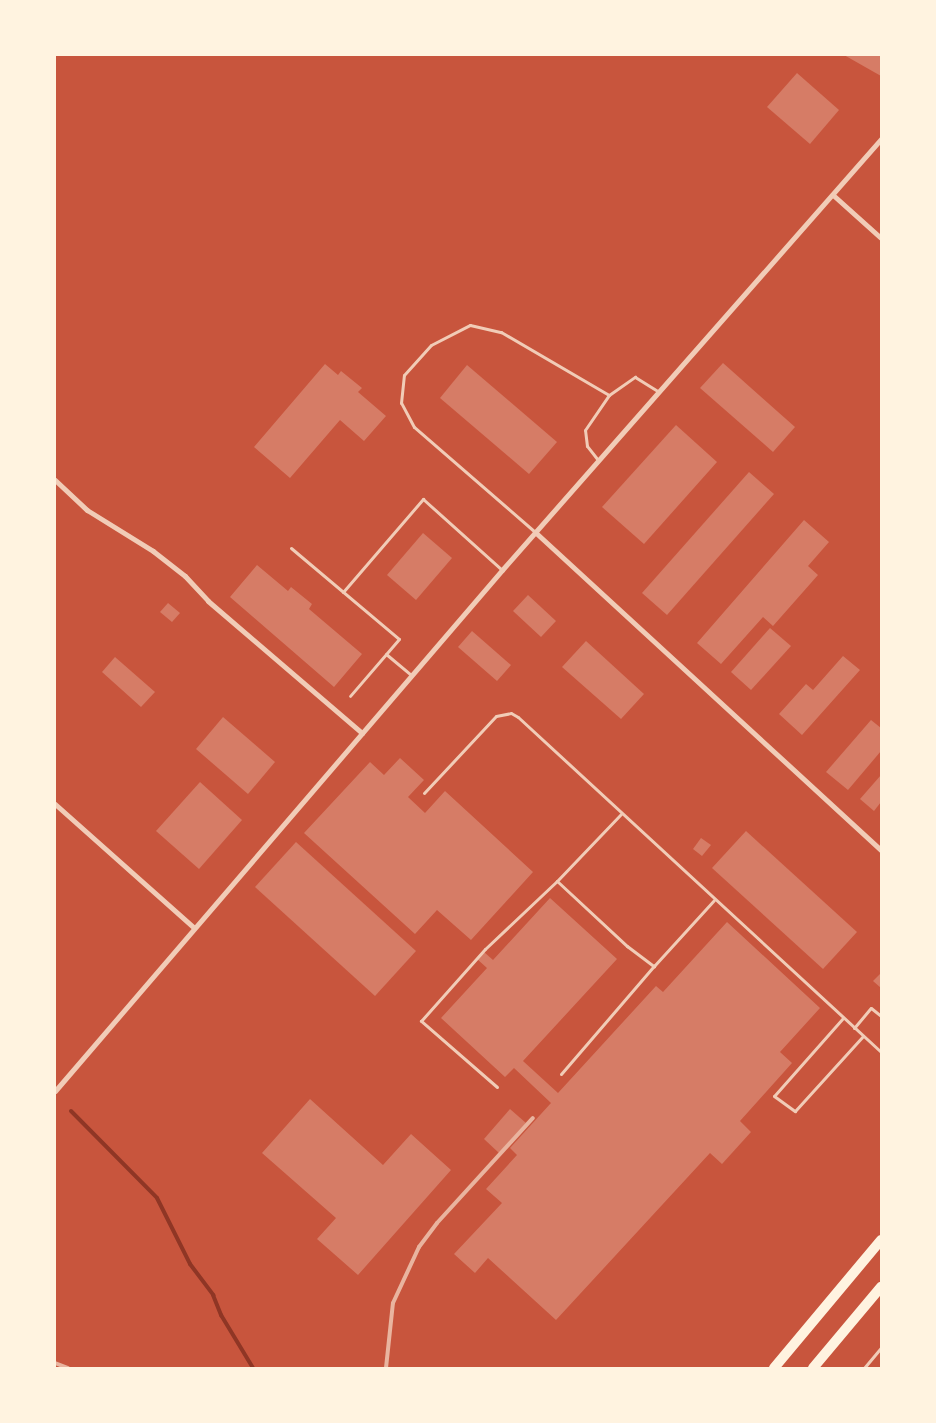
<!DOCTYPE html>
<html>
<head>
<meta charset="utf-8">
<style>
  body { margin:0 }
  #map { position:relative; width:936px; height:1423px; overflow:hidden; background:#c8553d; font-family:"Source Serif 4",serif }
  div>[style] { position:absolute }
  [style*='--x'] { left:calc(var(--x)*1px); top:calc(var(--y)*1px); width:calc(var(--w)*1px); rotate:calc(var(--a)*1deg) }
  .stream>* { height:4px; margin:-2px; padding:0 2px; transform-origin:2px; border-radius:2px; background:#8f3625 }
  .building>* { inset:0; background:#d67c66 }
  .service>* { height:3px; margin:-1.5px; padding:0 1.5px; transform-origin:1.5px; border-radius:1.5px; background:#f1ccb7 }
  .minor>* { height:5px; margin:-2.5px; padding:0 2.5px; transform-origin:2.5px; border-radius:2.5px; background:#f1ccb7 }
  .trunk>* { height:10px; margin:-5px; padding:0 5px; transform-origin:5px; border-radius:5px; background:#fff3e0 }
  .rail>* { height:4px; margin:-2px; padding:0 2px; transform-origin:2px; border-radius:2px; background:#e9b49f }
  span { translate:-50% -50%; white-space:nowrap; text-align:center; line-height:1.15; -webkit-text-stroke:5px #fff3e0; paint-order:stroke }
  .frame { position:absolute; inset:0; border:56px solid #fff3e0; pointer-events:none }
</style>
</head>
<body>
<div id="map">
  <div class="stream">
    <div style="--x:71;--y:1111;--w:122;--a:45.3"></div>
    <div style="--x:157;--y:1198;--w:74;--a:63.4"></div>
    <div style="--x:190;--y:1264;--w:39;--a:53"></div>
    <div style="--x:213;--y:1295;--w:22;--a:68"></div>
    <div style="--x:221;--y:1315;--w:62;--a:58.9"></div>
  </div>
  <div class="building">
    <div style="clip-path:polygon(844px 55px,881px 55px,881px 76px)"></div>
    <div style="clip-path:polygon(797px 73px,839px 110px,810px 144px,767px 107px)"></div>
    <div style="clip-path:polygon(723px 363px,795px 427px,773px 452px,700px 388px)"></div>
    <div style="clip-path:polygon(325px 364px,338px 375px,341px 371px,362px 388px,358px 392px,386px 416px,364px 441px,340px 420px,290px 478px,254px 447px)"></div>
    <div style="clip-path:polygon(467px 365px,557px 442px,529px 474px,440px 398px)"></div>
    <div style="clip-path:polygon(676px 425px,717px 462px,644px 544px,602px 507px)"></div>
    <div style="clip-path:polygon(749px 472px,774px 494px,667px 615px,642px 593px)"></div>
    <div style="clip-path:polygon(804px 520px,829px 542px,808px 566px,818px 575px,773px 626px,763px 617px,721px 664px,697px 643px)"></div>
    <div style="clip-path:polygon(423px 533px,452px 558px,416px 600px,387px 575px)"></div>
    <div style="clip-path:polygon(257px 565px,288px 591px,291px 587px,312px 604px,309px 609px,362px 654px,334px 687px,230px 597px)"></div>
    <div style="clip-path:polygon(528px 595px,556px 621px,541px 637px,513px 611px)"></div>
    <div style="clip-path:polygon(168px 603px,180px 613px,172px 622px,160px 612px)"></div>
    <div style="clip-path:polygon(770px 628px,791px 646px,751px 690px,731px 672px)"></div>
    <div style="clip-path:polygon(472px 631px,511px 665px,497px 681px,458px 647px)"></div>
    <div style="clip-path:polygon(586px 641px,644px 694px,621px 719px,562px 667px)"></div>
    <div style="clip-path:polygon(843px 656px,860px 670px,802px 735px,779px 714px,806px 684px,813px 690px)"></div>
    <div style="clip-path:polygon(115px 657px,155px 692px,141px 707px,102px 672px)"></div>
    <div style="clip-path:polygon(223px 717px,275px 762px,248px 794px,196px 749px)"></div>
    <div style="clip-path:polygon(871px 720px,881px 728px,881px 751px,848px 790px,826px 772px)"></div>
    <div style="clip-path:polygon(400px 758px,424px 780px,408px 797px,425px 813px,445px 791px,533px 872px,471px 940px,437px 910px,415px 934px,304px 833px,370px 762px,384px 775px)"></div>
    <div style="clip-path:polygon(881px 775px,881px 802px,874px 811px,860px 799px)"></div>
    <div style="clip-path:polygon(200px 782px,242px 820px,199px 869px,156px 831px)"></div>
    <div style="clip-path:polygon(746px 831px,857px 932px,823px 969px,712px 868px)"></div>
    <div style="clip-path:polygon(701px 838px,711px 845px,702px 856px,693px 849px)"></div>
    <div style="clip-path:polygon(296px 842px,416px 951px,375px 996px,255px 887px)"></div>
    <div style="clip-path:polygon(550px 898px,617px 959px,523px 1061px,558px 1093px,656px 986px,663px 992px,727px 922px,820px 1008px,780px 1052px,792px 1063px,740px 1121px,751px 1132px,722px 1164px,710px 1153px,556px 1320px,488px 1258px,475px 1273px,454px 1254px,502px 1203px,486px 1189px,517px 1155px,510px 1148px,551px 1103px,514px 1068px,505px 1077px,441px 1018px,487px 968px,477px 959px,484px 952px,493px 960px)"></div>
    <div style="clip-path:polygon(881px 973px,881px 988px,873px 981px)"></div>
    <div style="clip-path:polygon(310px 1099px,383px 1165px,411px 1134px,451px 1170px,358px 1275px,317px 1239px,336px 1218px,262px 1153px)"></div>
    <div style="clip-path:polygon(510px 1109px,526px 1123px,499px 1153px,484px 1139px)"></div>
  </div>
  <div class="service">
    <div style="--x:598;--y:460;--w:18;--a:-128"></div>
    <div style="--x:587;--y:446;--w:16;--a:-97"></div>
    <div style="--x:585;--y:430;--w:42;--a:-55.6"></div>
    <div style="--x:609;--y:395;--w:32;--a:-35"></div>
    <div style="--x:635;--y:377;--w:28;--a:32"></div>
    <div style="--x:535;--y:532;--w:160;--a:-139"></div>
    <div style="--x:414;--y:427;--w:27;--a:-118"></div>
    <div style="--x:401;--y:403;--w:28;--a:-84"></div>
    <div style="--x:404;--y:375;--w:40;--a:-48"></div>
    <div style="--x:431;--y:345;--w:44;--a:-27.1"></div>
    <div style="--x:470;--y:325;--w:32;--a:13"></div>
    <div style="--x:501;--y:332;--w:125;--a:30.3"></div>
    <div style="--x:291;--y:548;--w:141;--a:40.1"></div>
    <div style="--x:399;--y:639;--w:75;--a:130.7"></div>
    <div style="--x:343;--y:592;--w:123;--a:-49.3"></div>
    <div style="--x:423;--y:499;--w:106;--a:41.9"></div>
    <div style="--x:386;--y:654;--w:33;--a:40"></div>
    <div style="--x:424;--y:793;--w:105;--a:-46.9"></div>
    <div style="--x:496;--y:716;--w:15;--a:-11"></div>
    <div style="--x:511;--y:713;--w:8;--a:30"></div>
    <div style="--x:518;--y:717;--w:494;--a:42.7"></div>
    <div style="--x:621;--y:814;--w:93;--a:133.7"></div>
    <div style="--x:557;--y:881;--w:96;--a:42.9"></div>
    <div style="--x:627;--y:946;--w:34;--a:37"></div>
    <div style="--x:654;--y:966;--w:89;--a:-47.7"></div>
    <div style="--x:843;--y:1018;--w:104;--a:131.5"></div>
    <div style="--x:774;--y:1096;--w:26;--a:36"></div>
    <div style="--x:795;--y:1111;--w:101;--a:-47.8"></div>
    <div style="--x:854;--y:1028;--w:26;--a:-50"></div>
    <div style="--x:871;--y:1008;--w:13;--a:39"></div>
    <div style="--x:561;--y:1074;--w:143;--a:-49.3"></div>
    <div style="--x:497;--y:1087;--w:101;--a:-139"></div>
    <div style="--x:421;--y:1021;--w:96;--a:-48.4"></div>
    <div style="--x:485;--y:949;--w:99;--a:-43.4"></div>
    <div style="--x:864;--y:1368;--w:26;--a:-50"></div>
  </div>
  <div class="minor">
    <div style="--x:833;--y:195;--w:64;--a:41.9"></div>
    <div style="--x:55;--y:480;--w:44;--a:43.2"></div>
    <div style="--x:87;--y:510;--w:78;--a:31.8"></div>
    <div style="--x:153;--y:551;--w:41;--a:38"></div>
    <div style="--x:185;--y:576;--w:34;--a:47"></div>
    <div style="--x:208;--y:601;--w:203;--a:40.6"></div>
    <div style="--x:535;--y:532;--w:470;--a:42.6"></div>
    <div style="--x:55;--y:804;--w:186;--a:41.7"></div>
    <div style="--x:55;--y:1091;--w:686;--a:-49.37"></div>
    <div style="--x:502;--y:570;--w:574;--a:-48.67"></div>
  </div>
  <div class="trunk">
    <div style="--x:774;--y:1368;--w:167;--a:-50.1"></div>
    <div style="--x:813;--y:1368;--w:106;--a:-50"></div>
  </div>
  <div class="rail">
    <div style="--x:55;--y:1363;--w:14;--a:21"></div>
    <div style="--x:386;--y:1368;--w:65;--a:-83.9"></div>
    <div style="--x:393;--y:1303;--w:62;--a:-65.1"></div>
    <div style="--x:419;--y:1247;--w:30;--a:-53"></div>
    <div style="--x:437;--y:1223;--w:142;--a:-47.6"></div>
  </div>
  <div class="frame"></div>
</div>
</body>
</html>
